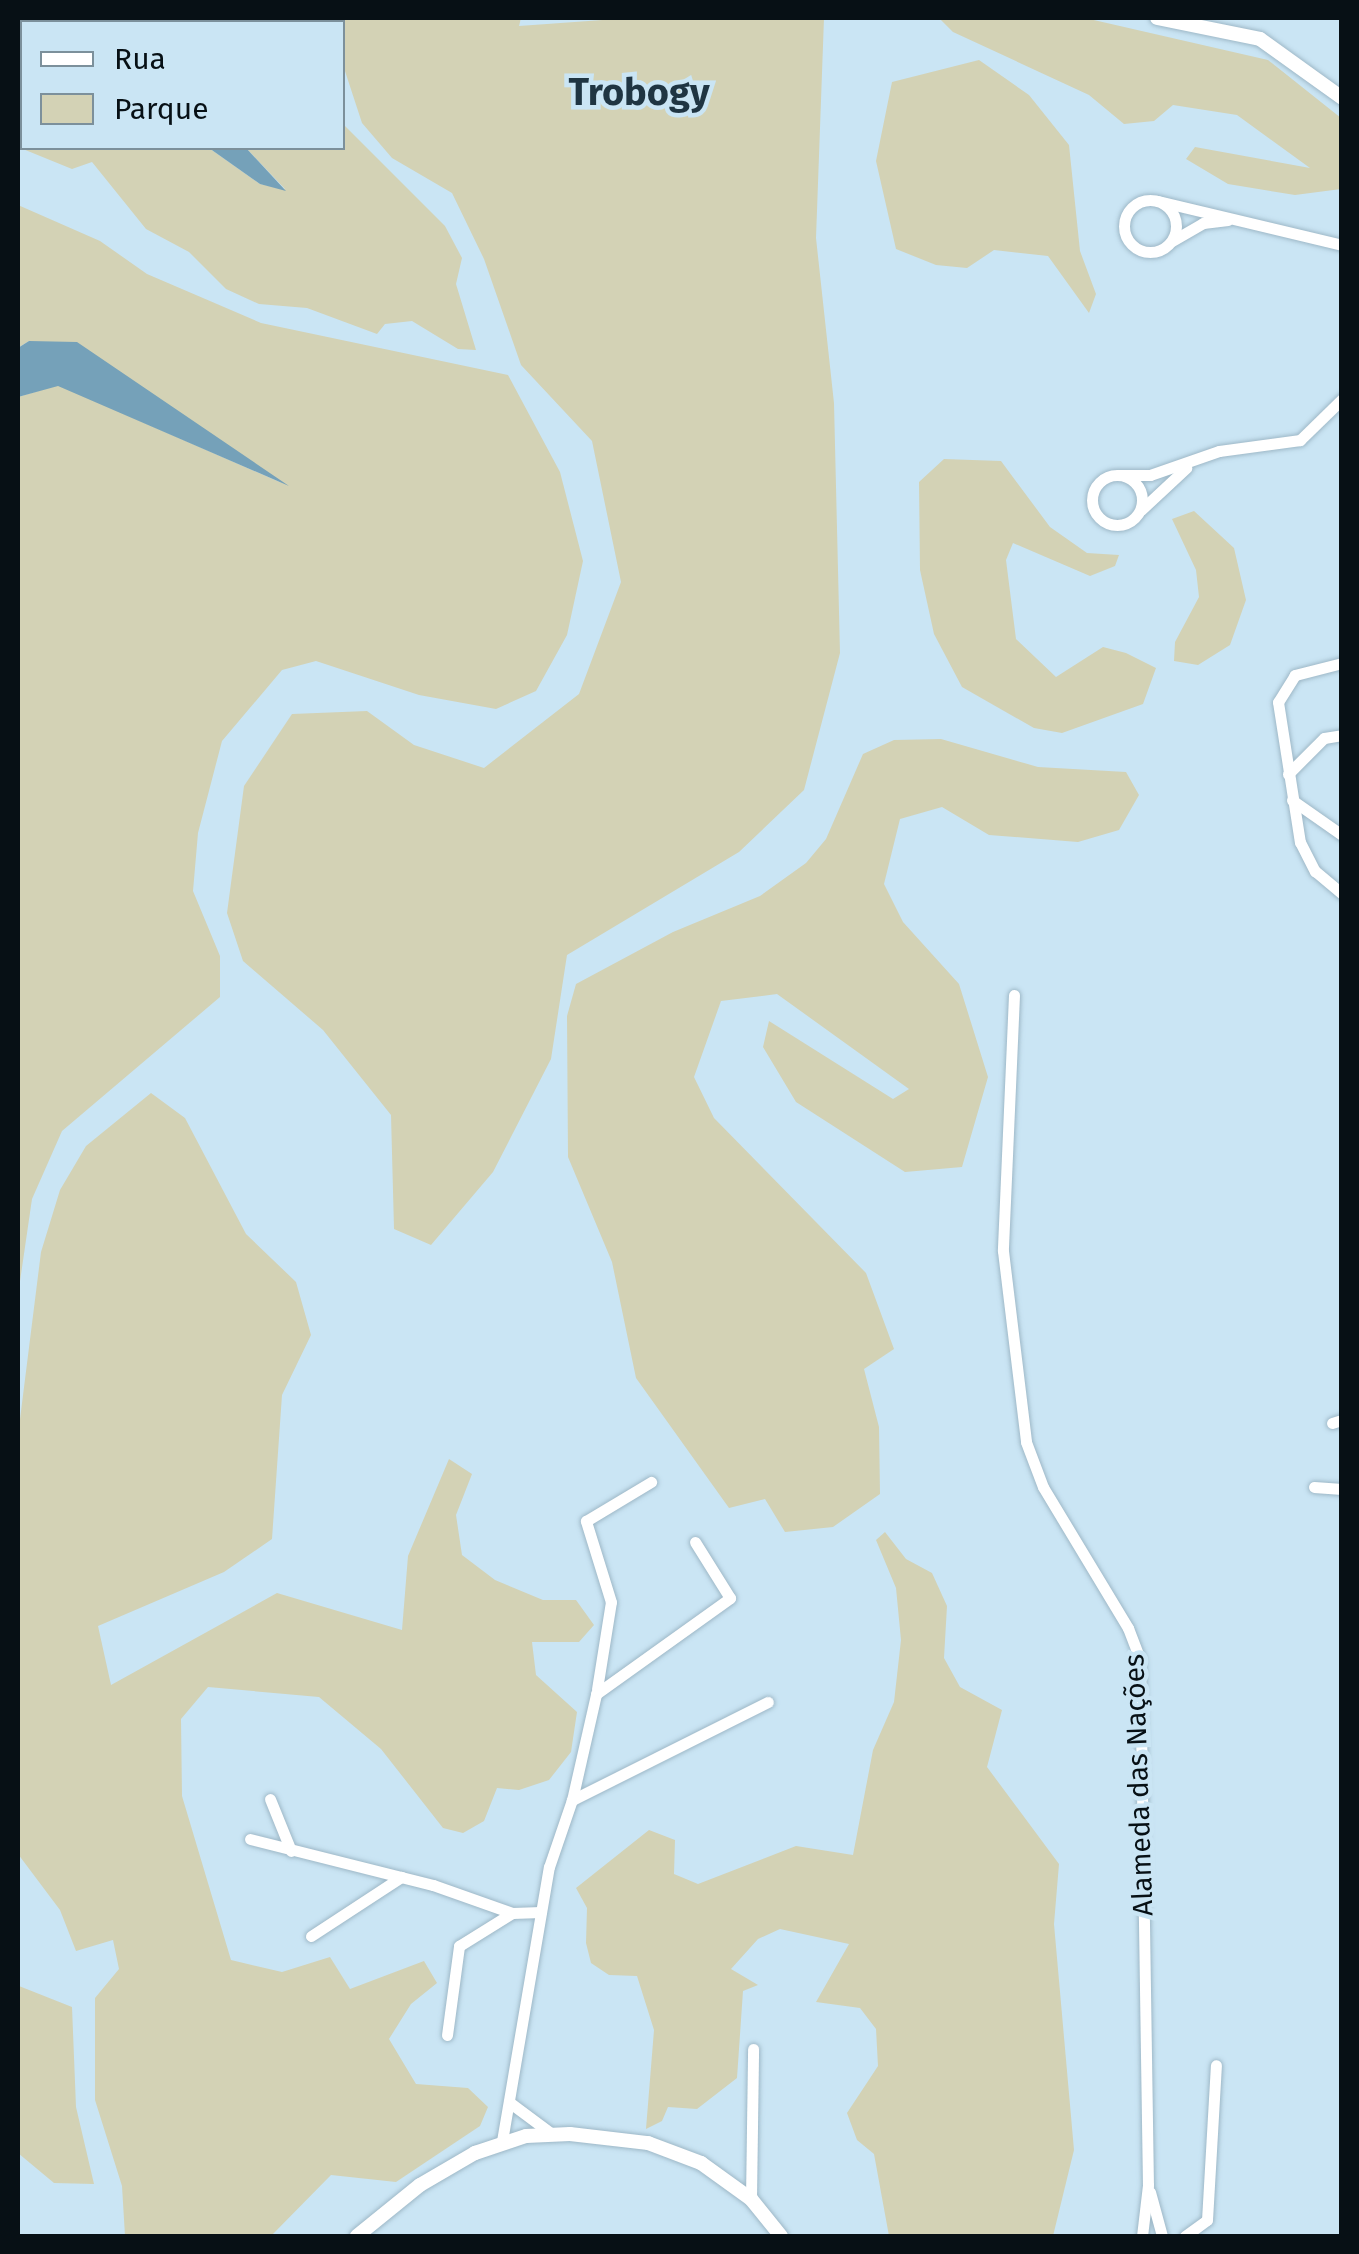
<!DOCTYPE html>
<html>
<head>
<meta charset="utf-8">
<style>
  body { margin:0 }
  #map { position:relative; width:1359px; height:2254px; overflow:hidden; background:#cae5f4; font-family:"Fira Sans",sans-serif }
  div>[style] { position:absolute }
  [style*='--x'] { left:calc(var(--x)*1px); top:calc(var(--y)*1px); width:calc(var(--w)*1px); rotate:calc(var(--a)*1deg) }
  .green>* { inset:0; background:#d3d2b5 }
  .water>* { inset:0; background:#75a1b9 }
  .roads { filter:drop-shadow(0 0 2px #9eb8c7) drop-shadow(0 0 2px #9eb8c7) }
  .minor>* { height:11px; margin:-5.5px; padding:0 5.5px; transform-origin:5.5px; border-radius:5.5px; background:#fff }
  .minor>.ring { margin:-5.5px; padding:0; box-sizing:content-box; background:none; border:11px solid #fff; border-radius:50% }
  .major>* { height:14px; margin:-7px; padding:0 7px; transform-origin:7px; border-radius:7px; background:#fff }
  span { translate:-50% -50%; white-space:nowrap; text-align:center; line-height:1.15; -webkit-text-stroke:9px #cae5f4; paint-order:stroke }
  .street-label { font-size:28px; color:#071015 }
  .district-label { font-size:38px; color:#1f3542; font-weight:700 }
  .frame { position:absolute; inset:0; border:20px solid #071015; pointer-events:none }
  .legend { position:absolute; left:20px; top:20px; width:325px; height:130px; box-sizing:border-box; background:#cae5f4; border:2px solid #7c909b; margin:0; padding:12px 18px; list-style:none; font-size:30px; color:#071015 }
  .legend li { display:flex; align-items:center; gap:20px; height:50px }
  .legend b { width:50px; border:2px solid #7c909b }
</style>
</head>
<body>
<div id="map">
  <div class="green">
    <div style="clip-path:polygon(37px 18px,318px 18px,320px 22px,45px 22px)"></div>
    <div style="clip-path:polygon(328px 18px,521px 18px,519px 26px,630px 18px,824px 18px,816px 238px,834px 403px,840px 653px,804px 790px,739px 852px,567px 955px,551px 1059px,493px 1172px,431px 1245px,394px 1229px,391px 1115px,323px 1030px,243px 961px,227px 913px,244px 786px,292px 714px,367px 711px,414px 745px,484px 768px,579px 694px,621px 582px,592px 441px,521px 365px,484px 259px,452px 193px,392px 158px,362px 123px,343px 65px,342px 22px)"></div>
    <div style="clip-path:polygon(939px 18px,1085px 18px,1268px 60px,1341px 118px,1341px 189px,1295px 195px,1228px 184px,1186px 159px,1195px 147px,1310px 168px,1237px 115px,1173px 105px,1154px 121px,1124px 124px,1089px 95px,953px 32px)"></div>
    <div style="clip-path:polygon(18px 36px,22px 148px,209px 148px,260px 184px,285px 189px,246px 148px,342px 148px,343px 124px,445px 226px,462px 258px,456px 284px,476px 350px,458px 349px,412px 321px,385px 324px,377px 334px,307px 308px,259px 304px,226px 289px,189px 252px,146px 229px,92px 162px,72px 169px,18px 147px)"></div>
    <div style="clip-path:polygon(979px 60px,1029px 95px,1069px 145px,1080px 251px,1096px 294px,1089px 313px,1048px 256px,994px 250px,967px 268px,936px 265px,896px 249px,876px 161px,892px 82px)"></div>
    <div style="clip-path:polygon(18px 205px,100px 241px,147px 274px,261px 323px,508px 375px,560px 472px,583px 561px,567px 635px,536px 691px,496px 709px,419px 695px,316px 661px,282px 670px,222px 741px,198px 833px,193px 891px,220px 956px,220px 997px,62px 1131px,32px 1199px,18px 1295px,18px 397px,58px 385px,282px 483px,29px 341px,18px 348px)"></div>
    <div style="clip-path:polygon(944px 459px,1001px 461px,1050px 527px,1087px 553px,1119px 555px,1115px 566px,1090px 576px,1013px 543px,1006px 560px,1016px 639px,1056px 677px,1103px 647px,1126px 653px,1156px 668px,1143px 704px,1062px 733px,1034px 728px,962px 687px,934px 634px,920px 570px,919px 482px)"></div>
    <div style="clip-path:polygon(1194px 511px,1234px 548px,1246px 600px,1230px 645px,1198px 665px,1174px 661px,1175px 642px,1199px 597px,1196px 570px,1172px 519px)"></div>
    <div style="clip-path:polygon(941px 739px,1038px 767px,1126px 772px,1139px 795px,1119px 830px,1078px 842px,989px 835px,942px 807px,900px 819px,884px 884px,903px 922px,959px 984px,988px 1077px,962px 1167px,905px 1172px,796px 1102px,763px 1047px,769px 1021px,893px 1099px,909px 1089px,777px 994px,721px 1001px,694px 1077px,714px 1118px,866px 1273px,894px 1349px,864px 1369px,879px 1427px,880px 1494px,833px 1527px,785px 1532px,765px 1499px,729px 1508px,636px 1378px,612px 1262px,568px 1157px,567px 1016px,576px 984px,673px 932px,760px 896px,806px 863px,826px 839px,863px 754px,894px 740px)"></div>
    <div style="clip-path:polygon(151px 1093px,185px 1118px,246px 1234px,296px 1282px,311px 1335px,282px 1395px,272px 1539px,224px 1572px,98px 1626px,111px 1685px,277px 1593px,402px 1630px,408px 1556px,449px 1459px,472px 1474px,456px 1515px,462px 1555px,495px 1580px,543px 1600px,576px 1600px,594px 1625px,579px 1642px,532px 1642px,536px 1675px,577px 1712px,571px 1752px,549px 1780px,519px 1790px,497px 1788px,484px 1821px,463px 1833px,443px 1828px,381px 1749px,319px 1697px,208px 1687px,181px 1719px,182px 1796px,231px 1960px,282px 1972px,330px 1957px,350px 1989px,424px 1961px,437px 1983px,411px 2004px,389px 2039px,416px 2084px,468px 2088px,488px 2107px,480px 2126px,396px 2182px,331px 2175px,271px 2236px,125px 2236px,122px 2186px,95px 2100px,95px 1998px,119px 1969px,113px 1940px,76px 1951px,60px 1910px,18px 1854px,18px 1435px,41px 1252px,60px 1190px,86px 1146px)"></div>
    <div style="clip-path:polygon(885px 1532px,906px 1559px,932px 1573px,947px 1606px,944px 1658px,960px 1687px,1002px 1710px,987px 1767px,1059px 1864px,1054px 1924px,1074px 2150px,1053px 2236px,889px 2236px,874px 2154px,857px 2140px,847px 2113px,878px 2066px,876px 2029px,860px 2008px,816px 2002px,849px 1944px,780px 1929px,758px 1939px,731px 1969px,758px 1985px,743px 1991px,737px 2078px,697px 2109px,668px 2107px,662px 2121px,646px 2129px,654px 2030px,637px 1976px,609px 1975px,591px 1963px,586px 1943px,587px 1908px,576px 1888px,649px 1830px,675px 1840px,674px 1874px,698px 1884px,796px 1846px,853px 1855px,873px 1750px,894px 1702px,901px 1640px,896px 1588px,876px 1540px)"></div>
    <div style="clip-path:polygon(18px 1977px,19px 1986px,72px 2007px,76px 2107px,94px 2184px,54px 2183px,18px 2153px)"></div>
  </div>
  <div class="water">
    <div style="clip-path:polygon(209px 148px,246px 148px,286px 191px,260px 184px)"></div>
    <div style="clip-path:polygon(29px 341px,77px 342px,289px 486px,58px 386px,18px 397px,18px 348px)"></div>
  </div>
  <div class="roads">
    <div class="minor">
      <div class="ring" style="left:1124px;top:200px;width:41px;height:41px"></div>
      <div style="--x:1158;--y:201;--w:189;--a:13.4"></div>
      <div style="--x:1172;--y:241;--w:36;--a:-30"></div>
      <div style="--x:1203;--y:223;--w:25;--a:-7"></div>
      <div class="ring" style="left:1092px;top:475px;width:39px;height:39px"></div>
      <div style="--x:1118;--y:475;--w:32;--a:0"></div>
      <div style="--x:1150;--y:475;--w:73;--a:-19.2"></div>
      <div style="--x:1219;--y:451;--w:82;--a:-7.7"></div>
      <div style="--x:1300;--y:440;--w:59;--a:-44.3"></div>
      <div style="--x:1141;--y:510;--w:62;--a:-43"></div>
      <div style="--x:1342;--y:663;--w:49;--a:165.7"></div>
      <div style="--x:1295;--y:675;--w:32;--a:122"></div>
      <div style="--x:1278;--y:702;--w:142;--a:81.1"></div>
      <div style="--x:1300;--y:842;--w:33;--a:63"></div>
      <div style="--x:1315;--y:871;--w:35;--a:40"></div>
      <div style="--x:1288;--y:774;--w:51;--a:-45"></div>
      <div style="--x:1324;--y:738;--w:18;--a:-9"></div>
      <div style="--x:1292;--y:800;--w:61;--a:35"></div>
      <div style="--x:1014;--y:995;--w:256;--a:92.5"></div>
      <div style="--x:1003;--y:1251;--w:192;--a:83.1"></div>
      <div style="--x:1026;--y:1442;--w:48;--a:69.3"></div>
      <div style="--x:1043;--y:1487;--w:165;--a:58.9"></div>
      <div style="--x:1128;--y:1628;--w:34;--a:69"></div>
      <div style="--x:1140;--y:1660;--w:525;--a:89.13"></div>
      <div style="--x:1148;--y:2185;--w:51;--a:96.7"></div>
      <div style="--x:1332;--y:1423;--w:10;--a:-17"></div>
      <div style="--x:1314;--y:1487;--w:28;--a:4"></div>
      <div style="--x:597;--y:1689;--w:88;--a:-80.9"></div>
      <div style="--x:611;--y:1602;--w:85;--a:-107.2"></div>
      <div style="--x:586;--y:1521;--w:76;--a:-31"></div>
      <div style="--x:270;--y:1799;--w:56;--a:68"></div>
      <div style="--x:572;--y:1800;--w:219;--a:-26.6"></div>
      <div style="--x:250;--y:1839;--w:189;--a:14.1"></div>
      <div style="--x:433;--y:1885;--w:84;--a:19.5"></div>
      <div style="--x:512;--y:1913;--w:29;--a:-2"></div>
      <div style="--x:311;--y:1936;--w:108;--a:-33.2"></div>
      <div style="--x:447;--y:2035;--w:90;--a:-82.3"></div>
      <div style="--x:459;--y:1946;--w:62;--a:-31.9"></div>
      <div style="--x:509;--y:2102;--w:54;--a:36.7"></div>
      <div style="--x:502;--y:2141;--w:278;--a:-80.3"></div>
      <div style="--x:549;--y:1867;--w:71;--a:-71.1"></div>
      <div style="--x:572;--y:1800;--w:109;--a:-77.2"></div>
      <div style="--x:596;--y:1694;--w:165;--a:-35.6"></div>
      <div style="--x:730;--y:1598;--w:66;--a:-122"></div>
      <div style="--x:1150;--y:2192;--w:46;--a:74.7"></div>
      <div style="--x:751;--y:2199;--w:150;--a:-89.2"></div>
      <div style="--x:1185;--y:2236;--w:27;--a:-36"></div>
      <div style="--x:1207;--y:2220;--w:155;--a:-86.7"></div>
    </div>
    <div class="major">
      <div style="--x:1157;--y:18;--w:105;--a:11.5"></div>
      <div style="--x:1260;--y:39;--w:101;--a:35.7"></div>
      <div style="--x:357;--y:2236;--w:81;--a:-39"></div>
      <div style="--x:420;--y:2185;--w:64;--a:-30.2"></div>
      <div style="--x:475;--y:2153;--w:54;--a:-18.4"></div>
      <div style="--x:526;--y:2136;--w:44;--a:-2.6"></div>
      <div style="--x:570;--y:2134;--w:79;--a:6.6"></div>
      <div style="--x:648;--y:2143;--w:57;--a:20.7"></div>
      <div style="--x:701;--y:2163;--w:62;--a:35.8"></div>
      <div style="--x:751;--y:2199;--w:48;--a:51"></div>
    </div>
  </div>
  <div class="street-label">
    <span style="left:1139px;top:1785px;rotate:-92deg">Alameda das Nações</span>
  </div>
  <div class="district-label">
    <span style="left:639px;top:93px">Trobogy</span>
  </div>
  <div class="frame"></div>
  <ul class="legend">
  <li><b style="height:12px;background:#fff"></b>Rua</li>
  <li><b style="height:28px;background:#d3d2b5"></b>Parque</li>
  </ul>
</div>
</body>
</html>
